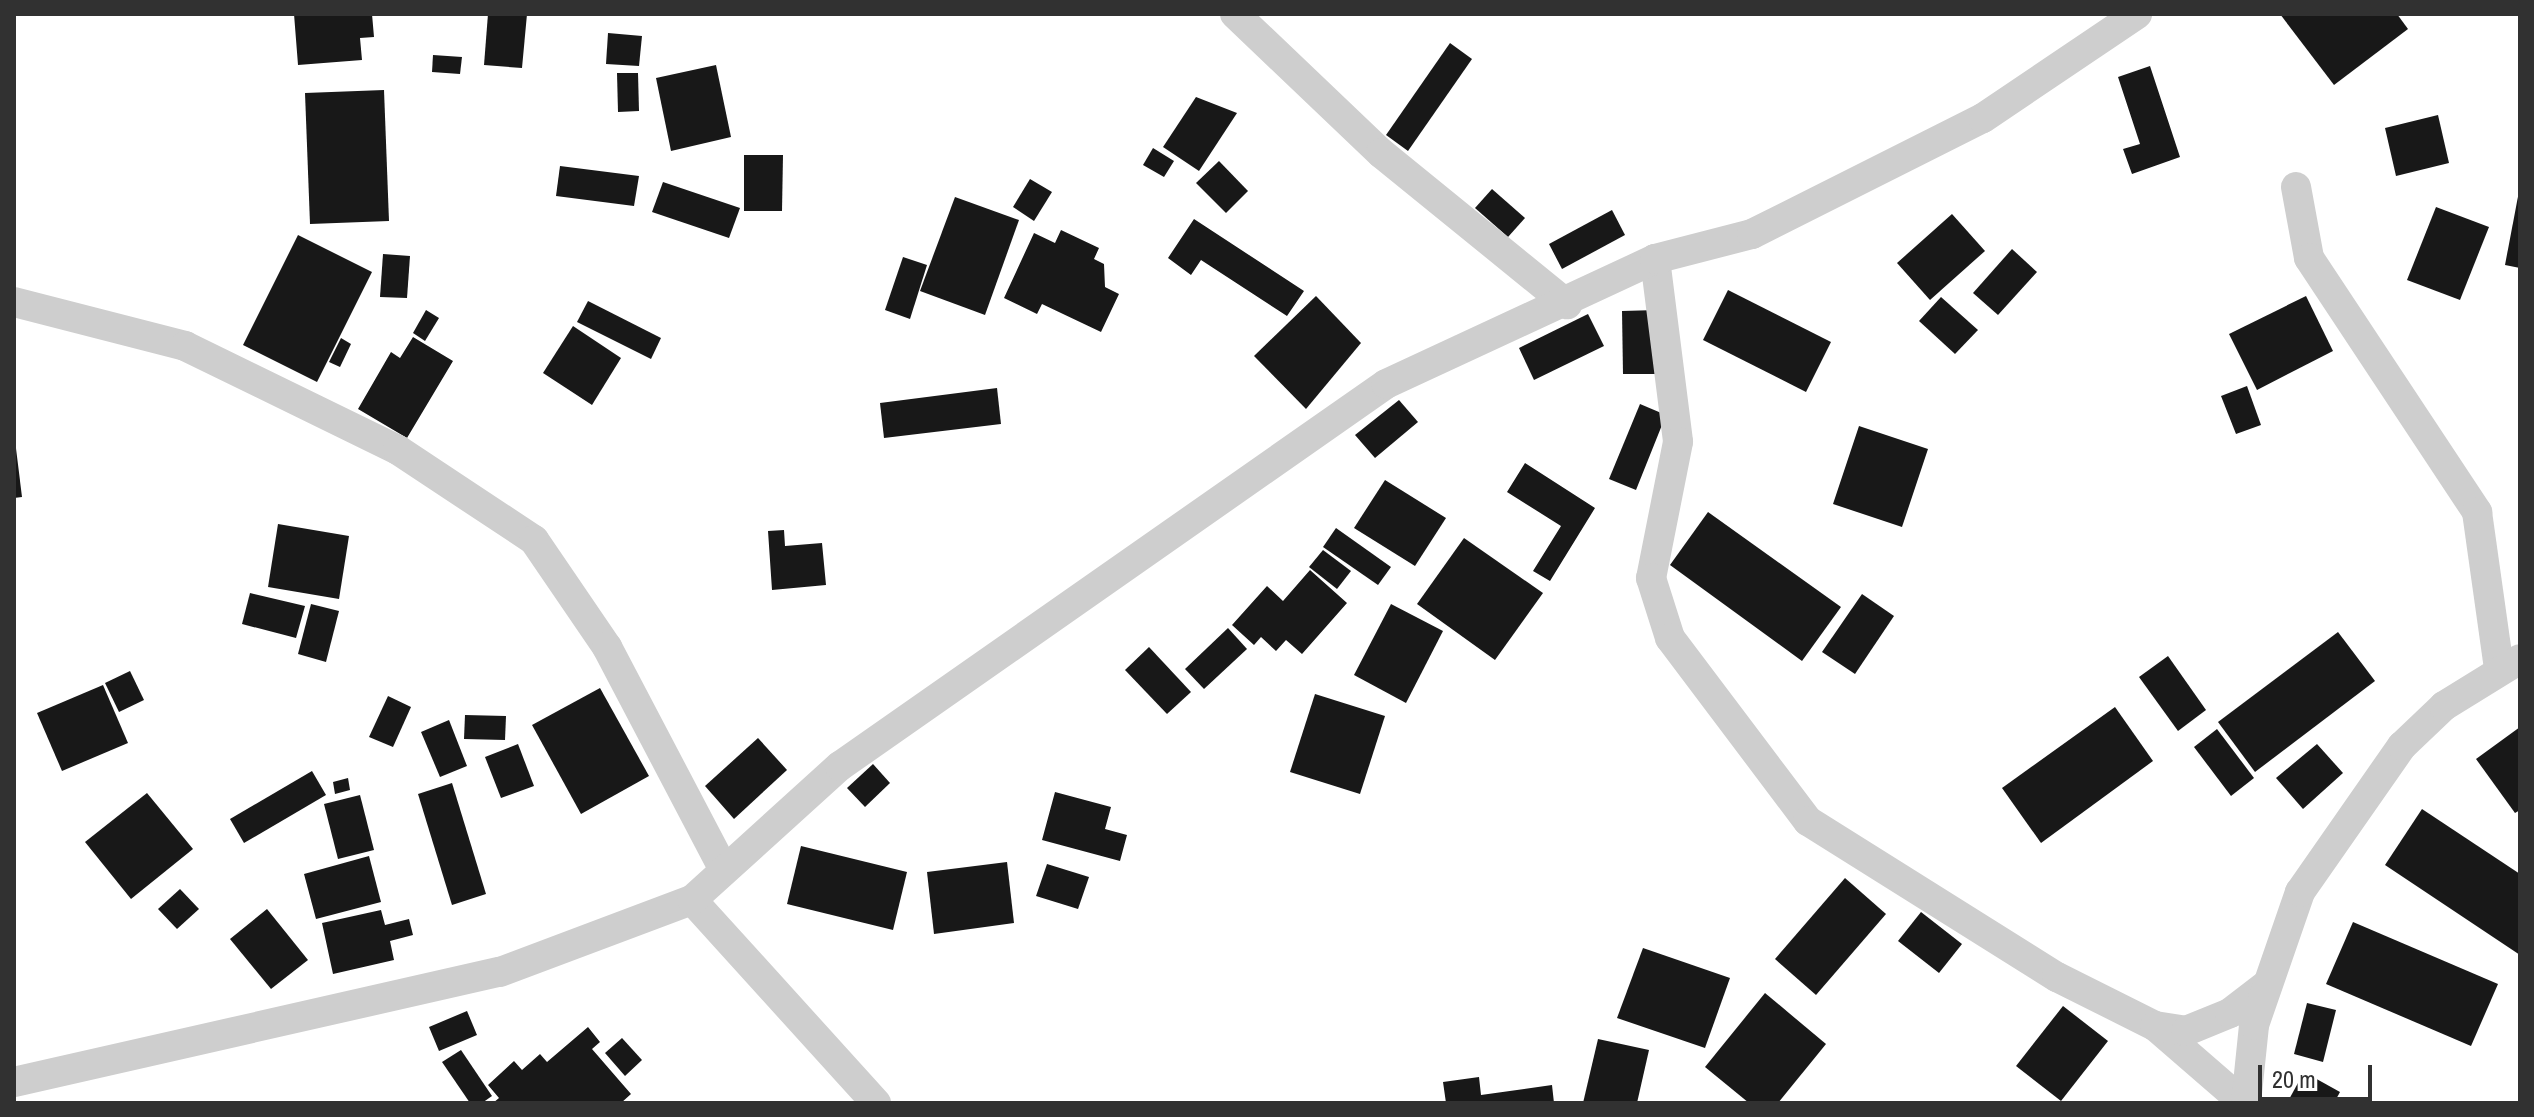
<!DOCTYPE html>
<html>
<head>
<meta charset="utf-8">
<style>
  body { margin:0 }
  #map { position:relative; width:2534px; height:1117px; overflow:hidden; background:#fff; font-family:"Archivo Narrow",sans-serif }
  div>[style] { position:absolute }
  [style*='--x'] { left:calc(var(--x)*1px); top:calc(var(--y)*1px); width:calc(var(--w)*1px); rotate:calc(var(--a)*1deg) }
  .building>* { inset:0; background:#181818 }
  .minor>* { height:30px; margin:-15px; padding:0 15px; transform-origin:15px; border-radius:15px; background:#cecece }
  span { translate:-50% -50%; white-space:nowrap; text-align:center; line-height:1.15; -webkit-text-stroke:8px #fff; paint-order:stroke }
  .frame { position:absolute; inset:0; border:16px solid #313131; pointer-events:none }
  .scale { position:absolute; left:2258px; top:1065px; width:114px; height:36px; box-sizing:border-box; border:4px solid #313131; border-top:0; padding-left:10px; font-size:24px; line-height:28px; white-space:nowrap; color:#313131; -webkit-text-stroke:6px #fff; paint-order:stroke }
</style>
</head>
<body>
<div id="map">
  <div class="building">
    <div style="clip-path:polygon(294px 14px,372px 14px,374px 37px,360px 38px,362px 60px,298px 65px)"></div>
    <div style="clip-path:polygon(488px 14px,527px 14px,522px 68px,484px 65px)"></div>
    <div style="clip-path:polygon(2280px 14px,2397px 14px,2408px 29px,2334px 85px)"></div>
    <div style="clip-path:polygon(608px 33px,642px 36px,639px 66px,606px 64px)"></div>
    <div style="clip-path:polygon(1450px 43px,1472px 59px,1408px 151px,1386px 135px)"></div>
    <div style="clip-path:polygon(433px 55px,462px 57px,460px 74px,432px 72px)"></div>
    <div style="clip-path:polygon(716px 65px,731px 137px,671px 151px,656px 78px)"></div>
    <div style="clip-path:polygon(2150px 66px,2180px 157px,2132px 174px,2123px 149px,2140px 144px,2118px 77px)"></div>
    <div style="clip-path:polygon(617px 73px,638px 73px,639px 111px,618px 112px)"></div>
    <div style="clip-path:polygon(384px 90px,389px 221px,310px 224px,305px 93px)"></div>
    <div style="clip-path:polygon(1196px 97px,1237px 113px,1199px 171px,1163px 147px)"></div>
    <div style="clip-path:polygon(2438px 115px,2449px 163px,2396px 176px,2385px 128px)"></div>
    <div style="clip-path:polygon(1153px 148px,1174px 161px,1164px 177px,1143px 165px)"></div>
    <div style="clip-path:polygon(744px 155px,783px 155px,782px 211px,744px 211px)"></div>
    <div style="clip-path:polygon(1219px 161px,1248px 191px,1226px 213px,1196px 183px)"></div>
    <div style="clip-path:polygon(560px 166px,639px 176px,634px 206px,556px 196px)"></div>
    <div style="clip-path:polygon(1030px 179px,1052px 192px,1034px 221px,1013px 207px)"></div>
    <div style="clip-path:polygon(663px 182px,740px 208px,729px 238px,652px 212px)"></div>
    <div style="clip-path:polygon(2520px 186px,2520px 268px,2505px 265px)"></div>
    <div style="clip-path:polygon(1492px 189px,1525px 218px,1508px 237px,1475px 208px)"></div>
    <div style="clip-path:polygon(955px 197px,1019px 220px,985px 315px,920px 291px)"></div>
    <div style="clip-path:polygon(2436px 207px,2489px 227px,2460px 300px,2407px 280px)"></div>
    <div style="clip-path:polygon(1612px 210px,1625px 235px,1562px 269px,1549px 244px)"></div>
    <div style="clip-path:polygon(1952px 214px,1985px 251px,1930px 300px,1897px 263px)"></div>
    <div style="clip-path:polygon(1194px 219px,1304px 291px,1287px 316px,1201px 260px,1191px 275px,1168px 258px)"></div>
    <div style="clip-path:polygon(1061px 230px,1099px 248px,1094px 259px,1104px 264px,1105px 287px,1119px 294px,1101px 332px,1042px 304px,1037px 314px,1004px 298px,1034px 233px,1055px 243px)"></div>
    <div style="clip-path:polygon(298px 235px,372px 272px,317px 382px,243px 345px)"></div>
    <div style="clip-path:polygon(2012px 249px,2037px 272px,1998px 315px,1973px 293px)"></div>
    <div style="clip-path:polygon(383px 254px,410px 256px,407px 298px,380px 297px)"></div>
    <div style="clip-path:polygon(903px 257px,927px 265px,910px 319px,885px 310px)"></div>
    <div style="clip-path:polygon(1728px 290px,1831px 342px,1806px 392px,1703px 340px)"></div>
    <div style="clip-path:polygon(1316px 296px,1361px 343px,1306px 409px,1254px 356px)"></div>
    <div style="clip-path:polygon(2306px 296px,2333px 351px,2257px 390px,2229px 334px)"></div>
    <div style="clip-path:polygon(1941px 297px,1978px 330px,1955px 354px,1919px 321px)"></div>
    <div style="clip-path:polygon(588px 301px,661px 338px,651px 359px,577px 322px)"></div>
    <div style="clip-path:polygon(426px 310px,439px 318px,425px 341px,413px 333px)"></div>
    <div style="clip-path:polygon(1657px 310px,1659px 374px,1623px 374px,1622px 311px)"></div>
    <div style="clip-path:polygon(1588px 314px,1604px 346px,1534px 380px,1519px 348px)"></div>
    <div style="clip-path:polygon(573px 326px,621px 358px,592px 405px,543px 373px)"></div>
    <div style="clip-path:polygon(413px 337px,453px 361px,407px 438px,358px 409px,391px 352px,400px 358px)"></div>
    <div style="clip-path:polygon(341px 338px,351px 344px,340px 367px,329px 362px)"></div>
    <div style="clip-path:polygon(2247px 386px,2261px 425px,2236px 434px,2221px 396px)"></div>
    <div style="clip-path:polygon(997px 388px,1001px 424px,884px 438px,880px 403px)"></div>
    <div style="clip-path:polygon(1399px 400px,1418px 422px,1375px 458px,1355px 435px)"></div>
    <div style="clip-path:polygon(1640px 404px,1666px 415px,1636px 490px,1609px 479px)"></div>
    <div style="clip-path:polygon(1859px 426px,1928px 449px,1902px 527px,1833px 504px)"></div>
    <div style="clip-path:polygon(14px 432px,22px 497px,14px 498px)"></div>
    <div style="clip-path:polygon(1525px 463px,1595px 508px,1550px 581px,1533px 571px,1561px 526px,1507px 492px)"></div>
    <div style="clip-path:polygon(1385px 480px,1446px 518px,1415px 566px,1354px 528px)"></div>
    <div style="clip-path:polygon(1708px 512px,1841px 607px,1802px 661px,1670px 565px)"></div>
    <div style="clip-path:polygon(278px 524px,349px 536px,339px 599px,268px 587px)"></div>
    <div style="clip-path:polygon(1336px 528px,1391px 567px,1378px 585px,1323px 547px)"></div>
    <div style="clip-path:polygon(784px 530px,785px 546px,822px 543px,826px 585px,772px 590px,768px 531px)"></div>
    <div style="clip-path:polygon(1464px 538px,1543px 593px,1495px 660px,1417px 604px)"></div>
    <div style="clip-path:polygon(1323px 550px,1351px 571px,1337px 589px,1309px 567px)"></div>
    <div style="clip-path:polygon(1310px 570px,1347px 603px,1302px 654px,1286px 640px,1276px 651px,1261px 637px,1254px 645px,1232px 625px,1267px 586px,1283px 601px)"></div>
    <div style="clip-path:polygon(250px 593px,305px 606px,296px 638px,242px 624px)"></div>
    <div style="clip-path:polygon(1862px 594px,1894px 616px,1855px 674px,1822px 652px)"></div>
    <div style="clip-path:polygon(311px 604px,339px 611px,326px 662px,298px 654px)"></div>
    <div style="clip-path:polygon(1391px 604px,1443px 631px,1406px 703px,1354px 675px)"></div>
    <div style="clip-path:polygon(1228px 628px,1247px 649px,1204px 689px,1185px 669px)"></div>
    <div style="clip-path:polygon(2338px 632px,2375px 681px,2255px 772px,2218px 722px)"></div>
    <div style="clip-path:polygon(1149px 647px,1191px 692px,1167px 714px,1125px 670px)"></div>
    <div style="clip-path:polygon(2168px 656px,2206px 710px,2178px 731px,2139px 677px)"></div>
    <div style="clip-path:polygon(130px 671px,144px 700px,119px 712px,105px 683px)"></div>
    <div style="clip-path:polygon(103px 685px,128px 743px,62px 771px,37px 713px)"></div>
    <div style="clip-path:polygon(600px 688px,649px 776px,581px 814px,532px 725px)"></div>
    <div style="clip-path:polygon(1315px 694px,1385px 716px,1360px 794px,1290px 772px)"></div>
    <div style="clip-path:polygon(388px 696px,411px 707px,393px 747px,369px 737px)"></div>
    <div style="clip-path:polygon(2115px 707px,2153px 761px,2041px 843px,2002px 788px)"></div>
    <div style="clip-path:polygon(465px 715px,506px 716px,505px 740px,464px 739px)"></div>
    <div style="clip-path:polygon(449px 720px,467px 766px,440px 777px,421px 732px)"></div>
    <div style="clip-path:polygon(2520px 727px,2520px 810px,2515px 813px,2476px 759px)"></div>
    <div style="clip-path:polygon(2217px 729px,2254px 778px,2231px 796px,2194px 747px)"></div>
    <div style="clip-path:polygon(758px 738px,787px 770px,734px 819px,705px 786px)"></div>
    <div style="clip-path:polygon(518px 744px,534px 786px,501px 798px,485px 757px)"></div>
    <div style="clip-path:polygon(2317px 744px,2343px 773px,2303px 809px,2276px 778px)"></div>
    <div style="clip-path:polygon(873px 764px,890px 783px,865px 807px,847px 788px)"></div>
    <div style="clip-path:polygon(312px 771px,326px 795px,244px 843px,230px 819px)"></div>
    <div style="clip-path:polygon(348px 778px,350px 790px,335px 794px,333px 782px)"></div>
    <div style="clip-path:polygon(452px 783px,486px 894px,452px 905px,418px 794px)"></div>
    <div style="clip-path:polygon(1055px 792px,1111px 807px,1105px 829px,1127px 835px,1120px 861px,1042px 840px)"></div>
    <div style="clip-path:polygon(147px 793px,193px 849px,131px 899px,85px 842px)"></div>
    <div style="clip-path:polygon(360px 795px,374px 850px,338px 859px,324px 804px)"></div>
    <div style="clip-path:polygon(2422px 809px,2520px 874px,2520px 955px,2385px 865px)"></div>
    <div style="clip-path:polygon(801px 846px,907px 872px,893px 930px,787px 904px)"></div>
    <div style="clip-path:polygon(369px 856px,381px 902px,316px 919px,304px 874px)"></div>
    <div style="clip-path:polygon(1007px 862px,1014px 923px,934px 934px,927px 872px)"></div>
    <div style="clip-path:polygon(1047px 864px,1089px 877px,1078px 909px,1036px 896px)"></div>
    <div style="clip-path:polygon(1845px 878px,1886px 914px,1816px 995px,1775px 959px)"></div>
    <div style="clip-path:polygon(180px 889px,199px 909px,177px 929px,158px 909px)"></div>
    <div style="clip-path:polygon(267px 909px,308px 960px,271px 989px,230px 939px)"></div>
    <div style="clip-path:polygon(381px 910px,385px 925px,409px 919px,413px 935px,390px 941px,394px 960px,333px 974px,322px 923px)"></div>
    <div style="clip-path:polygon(1921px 912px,1962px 944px,1939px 973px,1898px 941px)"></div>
    <div style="clip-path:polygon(2353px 922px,2498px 984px,2471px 1046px,2326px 984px)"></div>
    <div style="clip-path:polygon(1643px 948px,1730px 978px,1705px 1048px,1617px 1018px)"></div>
    <div style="clip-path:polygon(1765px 993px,1826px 1044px,1778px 1103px,1749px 1103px,1705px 1067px)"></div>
    <div style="clip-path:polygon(2307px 1003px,2336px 1010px,2323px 1062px,2294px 1054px)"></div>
    <div style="clip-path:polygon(2063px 1006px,2108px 1041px,2061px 1101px,2016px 1066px)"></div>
    <div style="clip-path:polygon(467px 1011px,477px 1035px,439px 1051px,429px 1027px)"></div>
    <div style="clip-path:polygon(588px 1027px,600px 1042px,592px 1049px,631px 1094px,621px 1103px,493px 1103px,499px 1098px,488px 1085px,514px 1061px,522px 1070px,540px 1054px,547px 1062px)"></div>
    <div style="clip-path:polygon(622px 1038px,642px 1060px,625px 1076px,605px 1053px)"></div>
    <div style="clip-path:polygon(1598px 1039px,1649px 1050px,1637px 1103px,1583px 1103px)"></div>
    <div style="clip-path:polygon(461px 1050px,492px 1096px,482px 1103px,470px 1103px,442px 1062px)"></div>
    <div style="clip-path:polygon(2304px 1072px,2340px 1092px,2334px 1103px,2287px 1103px)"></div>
    <div style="clip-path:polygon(1479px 1077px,1481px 1095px,1552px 1085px,1554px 1103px,1446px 1103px,1443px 1082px)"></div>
  </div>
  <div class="minor">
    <div style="--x:1235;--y:14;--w:202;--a:43.6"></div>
    <div style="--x:1381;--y:153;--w:240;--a:39.1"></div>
    <div style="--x:2296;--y:187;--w:72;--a:79.6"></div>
    <div style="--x:2309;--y:258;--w:305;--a:56.5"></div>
    <div style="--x:2477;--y:512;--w:159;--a:82"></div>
    <div style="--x:1655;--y:259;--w:184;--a:82.8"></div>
    <div style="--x:1678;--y:442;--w:139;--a:101.2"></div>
    <div style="--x:1651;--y:578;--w:63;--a:72.4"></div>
    <div style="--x:1670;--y:638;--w:229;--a:53"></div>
    <div style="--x:1808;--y:821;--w:294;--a:32.1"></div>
    <div style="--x:2057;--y:977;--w:110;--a:26.6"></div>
    <div style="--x:2155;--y:1026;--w:118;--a:40.9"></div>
    <div style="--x:14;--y:302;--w:177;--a:14.4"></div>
    <div style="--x:185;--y:346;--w:237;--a:26"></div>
    <div style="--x:398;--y:450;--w:163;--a:33.5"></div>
    <div style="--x:534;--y:540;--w:130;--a:55.7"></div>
    <div style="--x:607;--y:647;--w:247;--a:62.3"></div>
    <div style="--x:692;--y:900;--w:274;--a:47.8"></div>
    <div style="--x:2155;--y:1026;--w:31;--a:9"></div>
    <div style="--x:2186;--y:1031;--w:48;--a:-22.2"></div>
    <div style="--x:2230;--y:1013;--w:44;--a:-37.6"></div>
    <div style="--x:14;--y:1082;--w:498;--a:-12.8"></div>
    <div style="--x:500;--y:972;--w:205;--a:-20.6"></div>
    <div style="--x:692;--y:900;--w:200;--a:-42.2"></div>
    <div style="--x:840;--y:766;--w:666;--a:-34.98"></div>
    <div style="--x:1386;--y:384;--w:297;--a:-24.9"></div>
    <div style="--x:1655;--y:259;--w:100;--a:-14.5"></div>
    <div style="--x:1752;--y:234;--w:258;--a:-26.7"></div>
    <div style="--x:1983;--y:118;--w:186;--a:-34"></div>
    <div style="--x:2246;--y:1103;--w:78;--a:-84.1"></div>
    <div style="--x:2254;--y:1025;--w:141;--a:-70.9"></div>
    <div style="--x:2300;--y:892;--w:178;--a:-55.1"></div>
    <div style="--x:2402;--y:746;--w:58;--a:-43.6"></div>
    <div style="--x:2444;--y:706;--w:89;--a:-31.7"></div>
  </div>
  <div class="frame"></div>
  <div class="scale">20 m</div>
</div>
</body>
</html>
